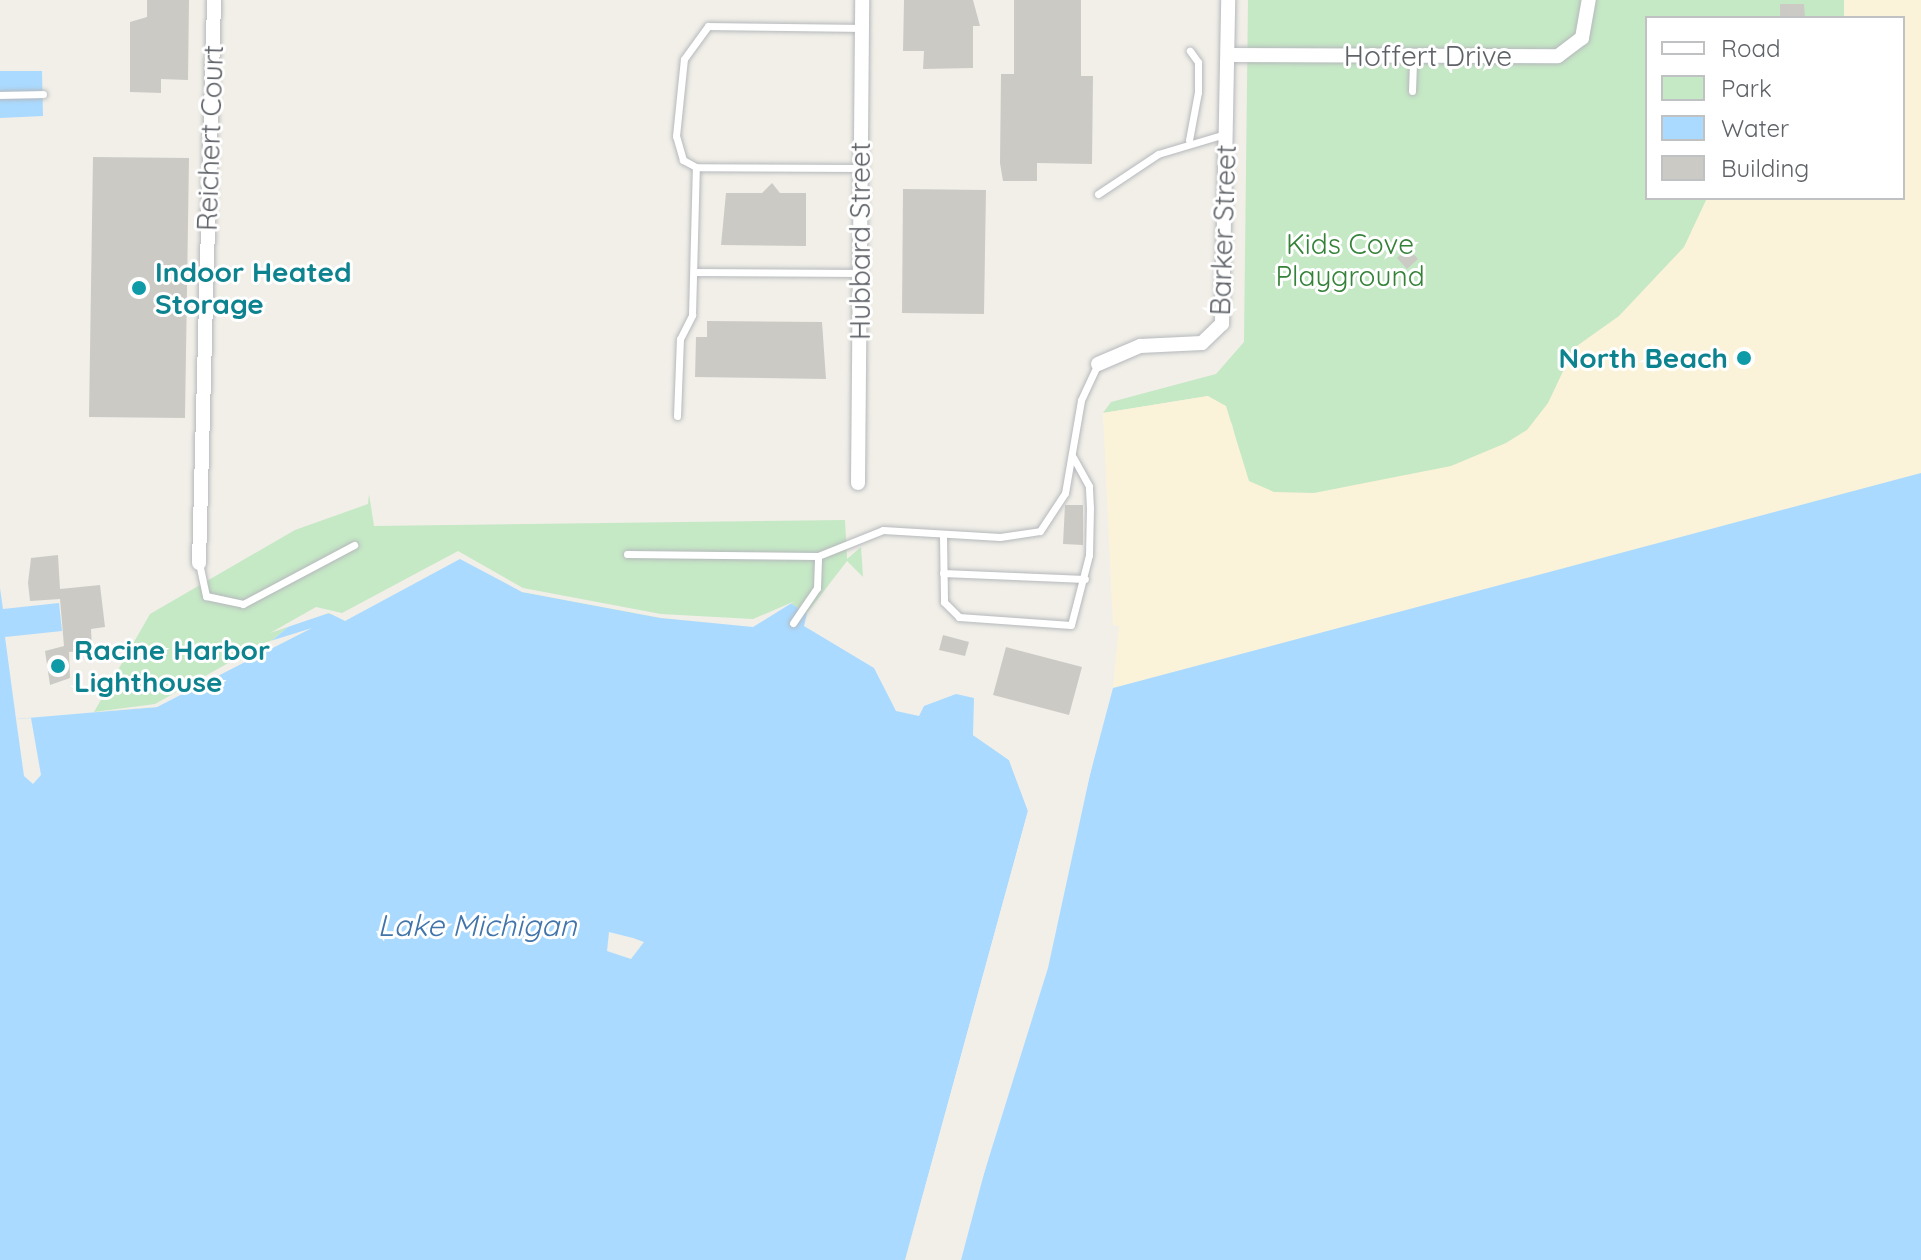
<!DOCTYPE html>
<html>
<head>
<meta charset="utf-8">
<style>
  body { margin:0 }
  #map { position:relative; width:1921px; height:1260px; overflow:hidden; background:#f1efe8; font-family:Quicksand,sans-serif }
  div>[style] { position:absolute }
  [style*='--x'] { left:calc(var(--x)*1px); top:calc(var(--y)*1px); width:calc(var(--w)*1px); rotate:calc(var(--a)*1deg) }
  .green>* { inset:0; background:#c5e8c5 }
  .sand>* { inset:0; background:#fbf3d9 }
  .water>* { inset:0; background:#aadaff }
  .pier>* { inset:0; background:#f1efe8 }
  .building>* { inset:0; background:#cccac5 }
  .roads { filter:drop-shadow(0 0 2px #b5b8bc) drop-shadow(0 0 2px #b5b8bc) }
  .lane>* { height:7px; margin:-3.5px; padding:0 3.5px; transform-origin:3.5px; border-radius:3.5px; background:#fff }
  .street>* { height:14px; margin:-7px; padding:0 7px; transform-origin:7px; border-radius:7px; background:#fff }
  .dots>* { width:22px; height:22px; translate:-50% -50%; box-sizing:border-box; border:4px solid #fff; border-radius:50% }
  span { translate:-50% -50%; white-space:nowrap; text-align:center; line-height:1.15; -webkit-text-stroke:6px #fff; paint-order:stroke }
  .street-label { font-size:28px; color:#5f6368 }
  .park-label { font-size:28px; color:#348238 }
  .culture-label { font-size:28px; color:#0d838f; font-weight:700 }
  .left { translate:0 -50%; text-align:left }
  .right { translate:-100% -50%; text-align:right }
  .water-label { font-size:30px; color:#4174aa; font-style:italic }
  .legend { position:absolute; left:1645px; top:16px; width:260px; height:184px; box-sizing:border-box; background:#fff; border:2px solid #bfc1c3; margin:0; padding:10px 14px; list-style:none; font-size:24px; color:#5f6368 }
  .legend li { display:flex; align-items:center; gap:16px; height:40px }
  .legend b { width:40px; border:2px solid #bfc1c3 }
</style>
</head>
<body>
<div id="map">
  <div class="green">
    <div style="clip-path:polygon(evenodd,1248px 0,1921px 0,1921px 500px,1284px 658px,1232px 424px,1208px 396px,1103px 413px,1111px 402px,1216px 374px,1244px 342px,1248px 0,1647px 18px,1903px 18px,1903px 198px,1647px 198px,1647px 18px)"></div>
    <div style="clip-path:polygon(369px 494px,374px 526px,845px 520px,847px 559px,861px 547px,863px 577px,847px 561px,807px 613px,790px 603px,754px 623px,296px 620px,268px 644px,157px 707px,94px 712px,150px 614px,295px 530px,368px 504px)"></div>
  </div>
  <div class="sand">
    <div style="clip-path:polygon(1844px 0,1921px 0,1921px 500px,1140px 697px,1113px 688px,1119px 626px,1113px 625px,1103px 413px,1208px 396px,1226px 406px,1249px 481px,1274px 492px,1314px 493px,1451px 466px,1506px 443px,1527px 430px,1548px 403px,1574px 348px,1619px 316px,1684px 247px,1707px 198px,1903px 198px,1903px 18px,1844px 18px)"></div>
  </div>
  <div class="water">
    <div style="clip-path:polygon(0 71px,42px 71px,43px 116px,0 118px)"></div>
    <div style="clip-path:polygon(1921px 473px,1921px 1260px,961px 1260px,1113px 688px)"></div>
    <div style="clip-path:polygon(459px 555px,522px 592px,660px 618px,754px 623px,790px 603px,807px 613px,804px 626px,874px 668px,896px 711px,919px 716px,924px 706px,956px 694px,974px 698px,973px 735px,1009px 760px,1028px 811px,905px 1260px,0 1260px,0 588px,3px 609px,59px 603px,62px 631px,5px 637px,16px 719px,157px 707px,268px 644px,296px 620px,317px 611px,342px 617px)"></div>
  </div>
  <div class="pier">
    <div style="clip-path:polygon(458px 551px,523px 588px,661px 614px,753px 619px,795px 601px,753px 627px,661px 618px,522px 592px,460px 559px,345px 621px,329px 613px,270px 633px,316px 607px,342px 613px)"></div>
    <div style="clip-path:polygon(312px 628px,157px 707px,94px 712px,155px 704px,264px 643px)"></div>
    <div style="clip-path:polygon(1109px 687px,1048px 968px,957px 1260px,1007px 1071px)"></div>
    <div style="clip-path:polygon(978px 697px,977px 733px,1012px 759px,1032px 812px,905px 1260px,1028px 811px,1009px 760px,973px 735px)"></div>
    <div style="clip-path:polygon(31px 718px,41px 775px,33px 784px,24px 776px,16px 719px)"></div>
    <div style="clip-path:polygon(609px 932px,633px 938px,644px 942px,631px 959px,607px 951px)"></div>
  </div>
  <div class="building">
    <div style="clip-path:polygon(147px 0,189px 0,188px 80px,161px 79px,161px 93px,130px 92px,130px 22px,147px 17px)"></div>
    <div style="clip-path:polygon(904px 0,973px 0,980px 26px,973px 26px,973px 68px,923px 69px,924px 51px,903px 51px)"></div>
    <div style="clip-path:polygon(1014px 0,1081px 0,1081px 76px,1093px 76px,1092px 164px,1037px 163px,1037px 181px,1003px 181px,1000px 163px,1001px 74px,1014px 74px)"></div>
    <div style="clip-path:polygon(1780px 4px,1804px 4px,1805px 18px,1780px 18px)"></div>
    <div style="clip-path:polygon(93px 157px,189px 158px,185px 418px,89px 417px)"></div>
    <div style="clip-path:polygon(772px 183px,780px 193px,806px 193px,806px 246px,721px 245px,726px 193px,762px 193px)"></div>
    <div style="clip-path:polygon(903px 189px,986px 190px,984px 314px,902px 313px)"></div>
    <div style="clip-path:polygon(1408px 248px,1418px 259px,1407px 269px,1397px 258px)"></div>
    <div style="clip-path:polygon(707px 321px,822px 322px,826px 379px,695px 377px,696px 337px,707px 337px)"></div>
    <div style="clip-path:polygon(1065px 505px,1083px 505px,1083px 545px,1063px 544px)"></div>
    <div style="clip-path:polygon(58px 555px,60px 589px,100px 585px,105px 627px,91px 629px,92px 650px,69px 652px,70px 678px,50px 685px,45px 651px,64px 646px,60px 599px,30px 601px,28px 583px,31px 558px)"></div>
    <div style="clip-path:polygon(943px 635px,969px 642px,965px 656px,939px 650px)"></div>
    <div style="clip-path:polygon(1006px 647px,1082px 667px,1069px 715px,993px 695px)"></div>
  </div>
  <div class="roads">
    <div class="lane">
      <div style="--x:1412;--y:91;--w:35;--a:-88"></div>
      <div style="--x:0;--y:95;--w:43;--a:-1.3"></div>
      <div style="--x:1189;--y:140;--w:49;--a:-79.4"></div>
      <div style="--x:1198;--y:92;--w:30;--a:-90"></div>
      <div style="--x:1198;--y:62;--w:14;--a:-126"></div>
      <div style="--x:861;--y:168;--w:165;--a:-179.7"></div>
      <div style="--x:696;--y:167;--w:15;--a:-152"></div>
      <div style="--x:683;--y:160;--w:25;--a:-106"></div>
      <div style="--x:676;--y:136;--w:77;--a:-84.1"></div>
      <div style="--x:684;--y:59;--w:41;--a:-54"></div>
      <div style="--x:708;--y:26;--w:154;--a:0.7"></div>
      <div style="--x:1098;--y:194;--w:72;--a:-33.7"></div>
      <div style="--x:1158;--y:154;--w:70;--a:-16.6"></div>
      <div style="--x:695;--y:272;--w:165;--a:0.3"></div>
      <div style="--x:677;--y:416;--w:77;--a:-87.8"></div>
      <div style="--x:680;--y:339;--w:27;--a:-63"></div>
      <div style="--x:692;--y:315;--w:148;--a:-88.5"></div>
      <div style="--x:943;--y:536;--w:66;--a:89.1"></div>
      <div style="--x:944;--y:602;--w:21;--a:45"></div>
      <div style="--x:959;--y:617;--w:112;--a:4.1"></div>
      <div style="--x:1071;--y:625;--w:72;--a:-75.6"></div>
      <div style="--x:1089;--y:555;--w:47;--a:-88.8"></div>
      <div style="--x:1090;--y:508;--w:22;--a:-93"></div>
      <div style="--x:1089;--y:486;--w:33;--a:-119"></div>
      <div style="--x:627;--y:554;--w:191;--a:0.6"></div>
      <div style="--x:818;--y:556;--w:70;--a:-21.8"></div>
      <div style="--x:883;--y:530;--w:117;--a:3.4"></div>
      <div style="--x:1000;--y:537;--w:40;--a:-8.5"></div>
      <div style="--x:1040;--y:531;--w:45;--a:-56.7"></div>
      <div style="--x:1065;--y:493;--w:94;--a:-80.2"></div>
      <div style="--x:1081;--y:400;--w:40;--a:-65"></div>
      <div style="--x:199;--y:563;--w:34;--a:78"></div>
      <div style="--x:206;--y:596;--w:38;--a:12"></div>
      <div style="--x:243;--y:604;--w:126;--a:-28"></div>
      <div style="--x:943;--y:573;--w:142;--a:2.4"></div>
      <div style="--x:793;--y:623;--w:42;--a:-55.6"></div>
      <div style="--x:817;--y:588;--w:32;--a:-88"></div>
    </div>
    <div class="street">
      <div style="--x:1228;--y:55;--w:330;--a:0.2"></div>
      <div style="--x:1558;--y:56;--w:30;--a:-37"></div>
      <div style="--x:1582;--y:38;--w:39;--a:-80"></div>
      <div style="--x:1098;--y:364;--w:46;--a:-23.2"></div>
      <div style="--x:1140;--y:346;--w:62;--a:-2.8"></div>
      <div style="--x:1202;--y:343;--w:28;--a:-44"></div>
      <div style="--x:1222;--y:324;--w:324;--a:-88.9"></div>
      <div style="--x:858;--y:483;--w:483;--a:-89.5"></div>
      <div style="--x:199;--y:563;--w:563;--a:-88.47"></div>
    </div>
  </div>
  <div class="dots">
    <div style="left:139px;top:288px;background:#0f9aa8"></div>
    <div style="left:1744px;top:358px;background:#0f9aa8"></div>
    <div style="left:58px;top:666px;background:#0f9aa8"></div>
  </div>
  <div class="street-label">
    <span style="left:1428px;top:56px">Hoffert Drive</span>
    <span style="left:210px;top:138px;rotate:-88deg">Reichert Court</span>
    <span style="left:1223px;top:230px;rotate:-88deg">Barker Street</span>
    <span style="left:860px;top:241px;rotate:-90deg">Hubbard Street</span>
  </div>
  <div class="park-label">
    <span style="left:1350px;top:260px">Kids Cove<br>Playground</span>
  </div>
  <div class="culture-label">
    <span class="left" style="left:155px;top:288px">Indoor Heated<br>Storage</span>
    <span class="right" style="left:1728px;top:358px">North Beach</span>
    <span class="left" style="left:74px;top:666px">Racine Harbor<br>Lighthouse</span>
  </div>
  <div class="water-label">
    <span style="left:477px;top:925px">Lake Michigan</span>
  </div>
  <ul class="legend">
  <li><b style="height:10px;background:#fff"></b>Road</li>
  <li><b style="height:22px;background:#c5e8c5"></b>Park</li>
  <li><b style="height:22px;background:#aadaff"></b>Water</li>
  <li><b style="height:22px;background:#cccac5"></b>Building</li>
  </ul>
</div>
</body>
</html>
